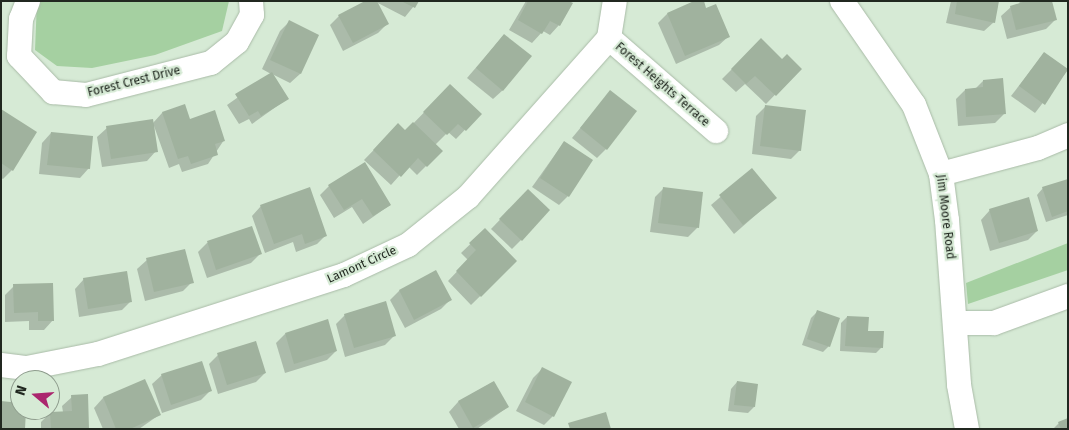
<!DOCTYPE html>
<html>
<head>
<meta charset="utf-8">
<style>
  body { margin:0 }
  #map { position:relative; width:1069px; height:430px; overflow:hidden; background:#d6ead5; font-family:"Fira Sans",sans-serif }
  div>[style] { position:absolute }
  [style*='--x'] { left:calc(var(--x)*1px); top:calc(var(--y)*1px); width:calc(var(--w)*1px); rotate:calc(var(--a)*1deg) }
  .green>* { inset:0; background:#a5d0a1 }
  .shadow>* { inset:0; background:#0003 }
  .building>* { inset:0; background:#a0b29e }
  .roads { filter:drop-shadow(0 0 1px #a9bba7) drop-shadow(0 0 1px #a9bba7) }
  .minor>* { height:24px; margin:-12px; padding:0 12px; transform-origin:12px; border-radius:12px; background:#fff }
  span { translate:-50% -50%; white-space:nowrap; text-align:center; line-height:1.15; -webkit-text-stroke:4.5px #d6ead5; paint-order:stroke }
  .street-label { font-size:12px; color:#212820 }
  .frame { position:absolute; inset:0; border:2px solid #212820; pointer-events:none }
  .north { position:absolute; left:10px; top:370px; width:50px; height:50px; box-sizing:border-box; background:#d6ead5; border:1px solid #8e9c8d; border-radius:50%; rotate:288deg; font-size:14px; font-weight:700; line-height:20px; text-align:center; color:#212820 }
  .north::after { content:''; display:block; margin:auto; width:18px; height:22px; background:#ab266e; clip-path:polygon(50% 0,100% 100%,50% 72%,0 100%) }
</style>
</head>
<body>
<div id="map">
  <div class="green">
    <div style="clip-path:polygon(37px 1px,229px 1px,222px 31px,155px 55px,92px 68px,57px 66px,35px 50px)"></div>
    <div style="clip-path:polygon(1068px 243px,1068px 270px,968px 304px,966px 283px)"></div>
  </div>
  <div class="shadow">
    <div style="clip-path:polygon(377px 1px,418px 1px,405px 17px,376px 2px,387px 24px,378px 33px,343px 51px,330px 25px,339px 16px)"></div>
    <div style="clip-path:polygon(526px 1px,567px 1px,559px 25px,550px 35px,543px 31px,532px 43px,509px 30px)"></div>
    <div style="clip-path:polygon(697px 1px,729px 36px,719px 45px,676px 64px,658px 23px,667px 14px)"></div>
    <div style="clip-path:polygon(951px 1px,998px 1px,994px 22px,984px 31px,946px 23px)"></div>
    <div style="clip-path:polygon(1019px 1px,1051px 1px,1055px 20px,1046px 29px,1007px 39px,1001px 16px,1011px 7px,1020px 4px)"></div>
    <div style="clip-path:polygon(289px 22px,318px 35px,300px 74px,290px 83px,272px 74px,287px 99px,252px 124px,249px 119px,239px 124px,227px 105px,271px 74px,262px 69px,280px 31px)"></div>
    <div style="clip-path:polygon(504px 35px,503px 90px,493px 99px,467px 78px)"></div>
    <div style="clip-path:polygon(761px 40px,782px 61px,800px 69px,766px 104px,745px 84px,736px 92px,722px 79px)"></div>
    <div style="clip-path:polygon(1044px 53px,1068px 70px,1035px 113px,1011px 96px)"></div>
    <div style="clip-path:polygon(983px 81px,1004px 114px,995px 123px,958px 126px,956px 99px,965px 90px,975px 89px)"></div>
    <div style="clip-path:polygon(610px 92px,606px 149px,597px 158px,572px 138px)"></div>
    <div style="clip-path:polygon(441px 95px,480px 114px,456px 139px,448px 132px,435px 145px,441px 151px,417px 175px,408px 166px,391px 185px,364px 160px,398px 125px,405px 132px)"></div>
    <div style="clip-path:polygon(184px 106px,189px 120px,224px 140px,208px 164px,182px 172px,179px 164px,169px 168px,154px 126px,156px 151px,147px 161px,102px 167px,97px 137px,107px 128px,153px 123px,162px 113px)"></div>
    <div style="clip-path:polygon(766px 106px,800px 150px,791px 159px,752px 154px,756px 116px)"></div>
    <div style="clip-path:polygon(1px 111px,12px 170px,3px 179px,1px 178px)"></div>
    <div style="clip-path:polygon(51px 133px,89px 168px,80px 178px,39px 174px,42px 143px)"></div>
    <div style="clip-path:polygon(564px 142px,568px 196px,559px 205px,532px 187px)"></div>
    <div style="clip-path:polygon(752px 170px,775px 198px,734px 234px,711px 205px)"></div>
    <div style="clip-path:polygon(1068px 180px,1068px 215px,1046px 222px,1037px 195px,1043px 188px)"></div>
    <div style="clip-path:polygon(329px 186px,390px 205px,363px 224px,352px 207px,334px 218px,320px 195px)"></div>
    <div style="clip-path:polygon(664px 188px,702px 193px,697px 228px,688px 237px,650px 232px,655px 197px)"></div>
    <div style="clip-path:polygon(519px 200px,521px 240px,512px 249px,491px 229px)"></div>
    <div style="clip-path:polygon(261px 206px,326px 235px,317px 244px,296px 252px,293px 242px,265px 253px,252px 216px)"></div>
    <div style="clip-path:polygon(990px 210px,1037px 231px,1028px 240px,990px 251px,981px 220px)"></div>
    <div style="clip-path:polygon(251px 227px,260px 254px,251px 263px,207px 278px,198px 252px,207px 243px)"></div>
    <div style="clip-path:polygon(485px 230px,516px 261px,471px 305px,448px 281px,468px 260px,461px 253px)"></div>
    <div style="clip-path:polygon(147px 260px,192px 282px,183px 291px,145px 301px,137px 269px)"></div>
    <div style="clip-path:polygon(435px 272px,450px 300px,441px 309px,405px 328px,390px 300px,399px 291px)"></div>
    <div style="clip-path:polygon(84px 279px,131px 301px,122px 310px,79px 317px,75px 289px)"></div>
    <div style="clip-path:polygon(14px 286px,53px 320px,44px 330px,29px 330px,29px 321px,5px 322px,5px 295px)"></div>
    <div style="clip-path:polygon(817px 312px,829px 346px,823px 352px,802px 345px,811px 318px)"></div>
    <div style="clip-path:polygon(345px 315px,394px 336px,385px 345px,345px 357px,336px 324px)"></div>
    <div style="clip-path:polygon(847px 317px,882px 347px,876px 353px,840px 351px,841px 323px)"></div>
    <div style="clip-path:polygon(285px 334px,336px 351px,327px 360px,285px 373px,276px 343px)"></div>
    <div style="clip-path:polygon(218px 355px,265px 373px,256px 382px,218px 394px,209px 364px)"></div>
    <div style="clip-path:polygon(542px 369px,553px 416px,544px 425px,516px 411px,533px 378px)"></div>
    <div style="clip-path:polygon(162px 375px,210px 391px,201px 400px,162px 413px,152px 384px)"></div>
    <div style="clip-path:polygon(144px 381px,159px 415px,139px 429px,103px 429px,94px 408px,103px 398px)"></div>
    <div style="clip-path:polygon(493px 382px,508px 407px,477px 429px,459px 429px,449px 412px,458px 402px)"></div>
    <div style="clip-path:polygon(737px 382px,754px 407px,748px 413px,728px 411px,731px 389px)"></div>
    <div style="clip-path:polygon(72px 397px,88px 429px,41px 429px,41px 422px,50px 413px,63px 412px,62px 406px)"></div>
    <div style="clip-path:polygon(1059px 423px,1068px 429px,1053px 429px)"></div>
  </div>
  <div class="building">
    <div style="clip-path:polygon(365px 1px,377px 1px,389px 24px,353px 43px,338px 15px)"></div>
    <div style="clip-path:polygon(401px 1px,419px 1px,415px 8px)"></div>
    <div style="clip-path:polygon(528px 1px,569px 1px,573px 3px,560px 26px,550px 21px,542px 34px,518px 20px)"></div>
    <div style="clip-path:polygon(694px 1px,704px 1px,706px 8px,716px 4px,730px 37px,685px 56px,667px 13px)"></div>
    <div style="clip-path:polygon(957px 1px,999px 1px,995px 23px,955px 14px)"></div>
    <div style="clip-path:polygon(1026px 1px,1052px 1px,1057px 20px,1016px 30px,1010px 6px)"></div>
    <div style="clip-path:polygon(289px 20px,319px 35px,301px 74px,270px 60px)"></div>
    <div style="clip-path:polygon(504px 34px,532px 56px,503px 91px,476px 68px)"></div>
    <div style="clip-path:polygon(761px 38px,782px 59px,787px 54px,802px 69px,776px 96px,755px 76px,746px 84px,731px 69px)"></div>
    <div style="clip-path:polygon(1044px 52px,1068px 69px,1045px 105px,1019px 86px)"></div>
    <div style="clip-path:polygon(272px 72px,289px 99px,261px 116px,258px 111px,249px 116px,235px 94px)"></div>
    <div style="clip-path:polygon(1003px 78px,1006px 114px,966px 117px,965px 89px,983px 87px,983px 80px)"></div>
    <div style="clip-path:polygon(450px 84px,482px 114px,466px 131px,458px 124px,447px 135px,423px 112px)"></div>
    <div style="clip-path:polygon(610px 90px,637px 111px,607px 150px,580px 128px)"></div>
    <div style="clip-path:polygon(185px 104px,190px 119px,215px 110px,225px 141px,215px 144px,218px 155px,191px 164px,188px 156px,178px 159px,162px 112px)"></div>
    <div style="clip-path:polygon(765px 105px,806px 110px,801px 151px,760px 146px)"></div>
    <div style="clip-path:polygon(1px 109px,37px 132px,13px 171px,1px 163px)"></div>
    <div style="clip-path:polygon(153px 119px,158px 152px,111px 159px,106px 126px)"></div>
    <div style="clip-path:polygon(413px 122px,443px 151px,427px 167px,418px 158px,401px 177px,373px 150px,398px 123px,405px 130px)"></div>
    <div style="clip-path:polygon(51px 132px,93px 136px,90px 169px,47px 165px)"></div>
    <div style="clip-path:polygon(564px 141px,593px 160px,569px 197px,540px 178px)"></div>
    <div style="clip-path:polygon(365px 162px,391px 205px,373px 216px,362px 199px,344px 210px,328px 185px)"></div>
    <div style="clip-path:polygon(752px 168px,777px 198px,743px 225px,719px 195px)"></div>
    <div style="clip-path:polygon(1068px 179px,1068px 211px,1052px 217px,1042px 187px)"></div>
    <div style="clip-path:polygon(310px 187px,327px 236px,305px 244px,302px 234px,274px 244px,260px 205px)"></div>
    <div style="clip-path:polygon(663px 187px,703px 192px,699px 228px,658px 223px)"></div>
    <div style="clip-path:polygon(528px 189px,550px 210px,522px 241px,499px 219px)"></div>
    <div style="clip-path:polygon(1029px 197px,1038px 231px,999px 243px,989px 209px)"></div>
    <div style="clip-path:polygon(252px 226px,262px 254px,216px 270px,207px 241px)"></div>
    <div style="clip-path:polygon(485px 228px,517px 261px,481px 297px,456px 271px,476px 250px,469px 243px)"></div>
    <div style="clip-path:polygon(185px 249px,194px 283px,154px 292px,146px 258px)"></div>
    <div style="clip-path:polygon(436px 270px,452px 300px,414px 320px,399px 290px)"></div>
    <div style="clip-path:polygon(127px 271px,132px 302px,88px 309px,83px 278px)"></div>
    <div style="clip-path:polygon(53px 283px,54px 321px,38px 321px,38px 312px,14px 313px,13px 284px)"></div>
    <div style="clip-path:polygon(386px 301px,396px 336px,354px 348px,344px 314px)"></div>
    <div style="clip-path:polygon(817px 310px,840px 318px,830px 347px,807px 339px)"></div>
    <div style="clip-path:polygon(847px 316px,869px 317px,868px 331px,884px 331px,883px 348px,845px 346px)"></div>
    <div style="clip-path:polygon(328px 319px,337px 351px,294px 364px,285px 333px)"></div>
    <div style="clip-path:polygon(256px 341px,266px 373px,227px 385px,217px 353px)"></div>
    <div style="clip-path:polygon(202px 361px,212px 391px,171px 405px,161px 374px)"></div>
    <div style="clip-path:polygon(542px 367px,572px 382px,554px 417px,525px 402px)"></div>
    <div style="clip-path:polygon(145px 379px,161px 415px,130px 429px,116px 429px,103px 397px)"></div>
    <div style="clip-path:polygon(494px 381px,509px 407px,473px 428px,458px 401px)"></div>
    <div style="clip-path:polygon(737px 381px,758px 384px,755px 407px,734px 405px)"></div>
    <div style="clip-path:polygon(88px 394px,89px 429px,51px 429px,50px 412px,72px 411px,71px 395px)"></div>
    <div style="clip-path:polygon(1px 401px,20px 403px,20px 410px,26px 410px,25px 429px,1px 429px)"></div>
    <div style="clip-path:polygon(606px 412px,611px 429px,570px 429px,568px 423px)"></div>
    <div style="clip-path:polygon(1068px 418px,1068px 429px,1061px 429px,1058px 422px)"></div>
  </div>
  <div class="roads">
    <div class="minor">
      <div style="--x:28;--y:1;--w:19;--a:111"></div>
      <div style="--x:21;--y:19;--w:37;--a:93"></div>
      <div style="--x:19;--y:56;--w:50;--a:46.6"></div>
      <div style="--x:53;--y:92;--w:33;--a:5"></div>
      <div style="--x:86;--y:95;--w:129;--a:-14.4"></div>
      <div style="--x:211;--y:63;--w:33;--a:-39"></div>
      <div style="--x:237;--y:42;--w:31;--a:-61"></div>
      <div style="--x:252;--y:15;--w:14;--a:-94"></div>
      <div style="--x:842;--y:1;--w:126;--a:55.3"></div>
      <div style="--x:914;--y:105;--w:74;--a:68.6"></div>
      <div style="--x:941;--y:174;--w:46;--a:82.6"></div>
      <div style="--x:947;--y:220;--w:165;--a:85.8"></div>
      <div style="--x:959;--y:385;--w:45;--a:79.7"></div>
      <div style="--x:609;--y:38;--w:142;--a:41"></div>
      <div style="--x:941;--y:174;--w:100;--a:-15"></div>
      <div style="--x:1038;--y:148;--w:33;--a:-23"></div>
      <div style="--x:955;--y:323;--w:39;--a:0"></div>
      <div style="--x:994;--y:323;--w:79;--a:-20"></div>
      <div style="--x:1;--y:365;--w:26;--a:7"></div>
      <div style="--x:27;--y:368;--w:72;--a:-11.2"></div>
      <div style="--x:98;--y:354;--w:258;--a:-17.8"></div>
      <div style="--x:344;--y:275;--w:71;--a:-25.1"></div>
      <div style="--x:408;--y:245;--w:77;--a:-38.7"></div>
      <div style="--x:468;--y:197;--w:213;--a:-48.4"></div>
      <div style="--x:609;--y:38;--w:37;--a:-81"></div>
    </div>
  </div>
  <div class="street-label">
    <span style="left:134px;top:82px;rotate:-14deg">Forest Crest Drive</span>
    <span style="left:662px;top:85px;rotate:41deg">Forest Heights Terrace</span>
    <span style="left:945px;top:217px;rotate:83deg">Jim Moore Road</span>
    <span style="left:362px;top:265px;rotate:-24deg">Lamont Circle</span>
  </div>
  <div class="frame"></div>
  <div class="north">N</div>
</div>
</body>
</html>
